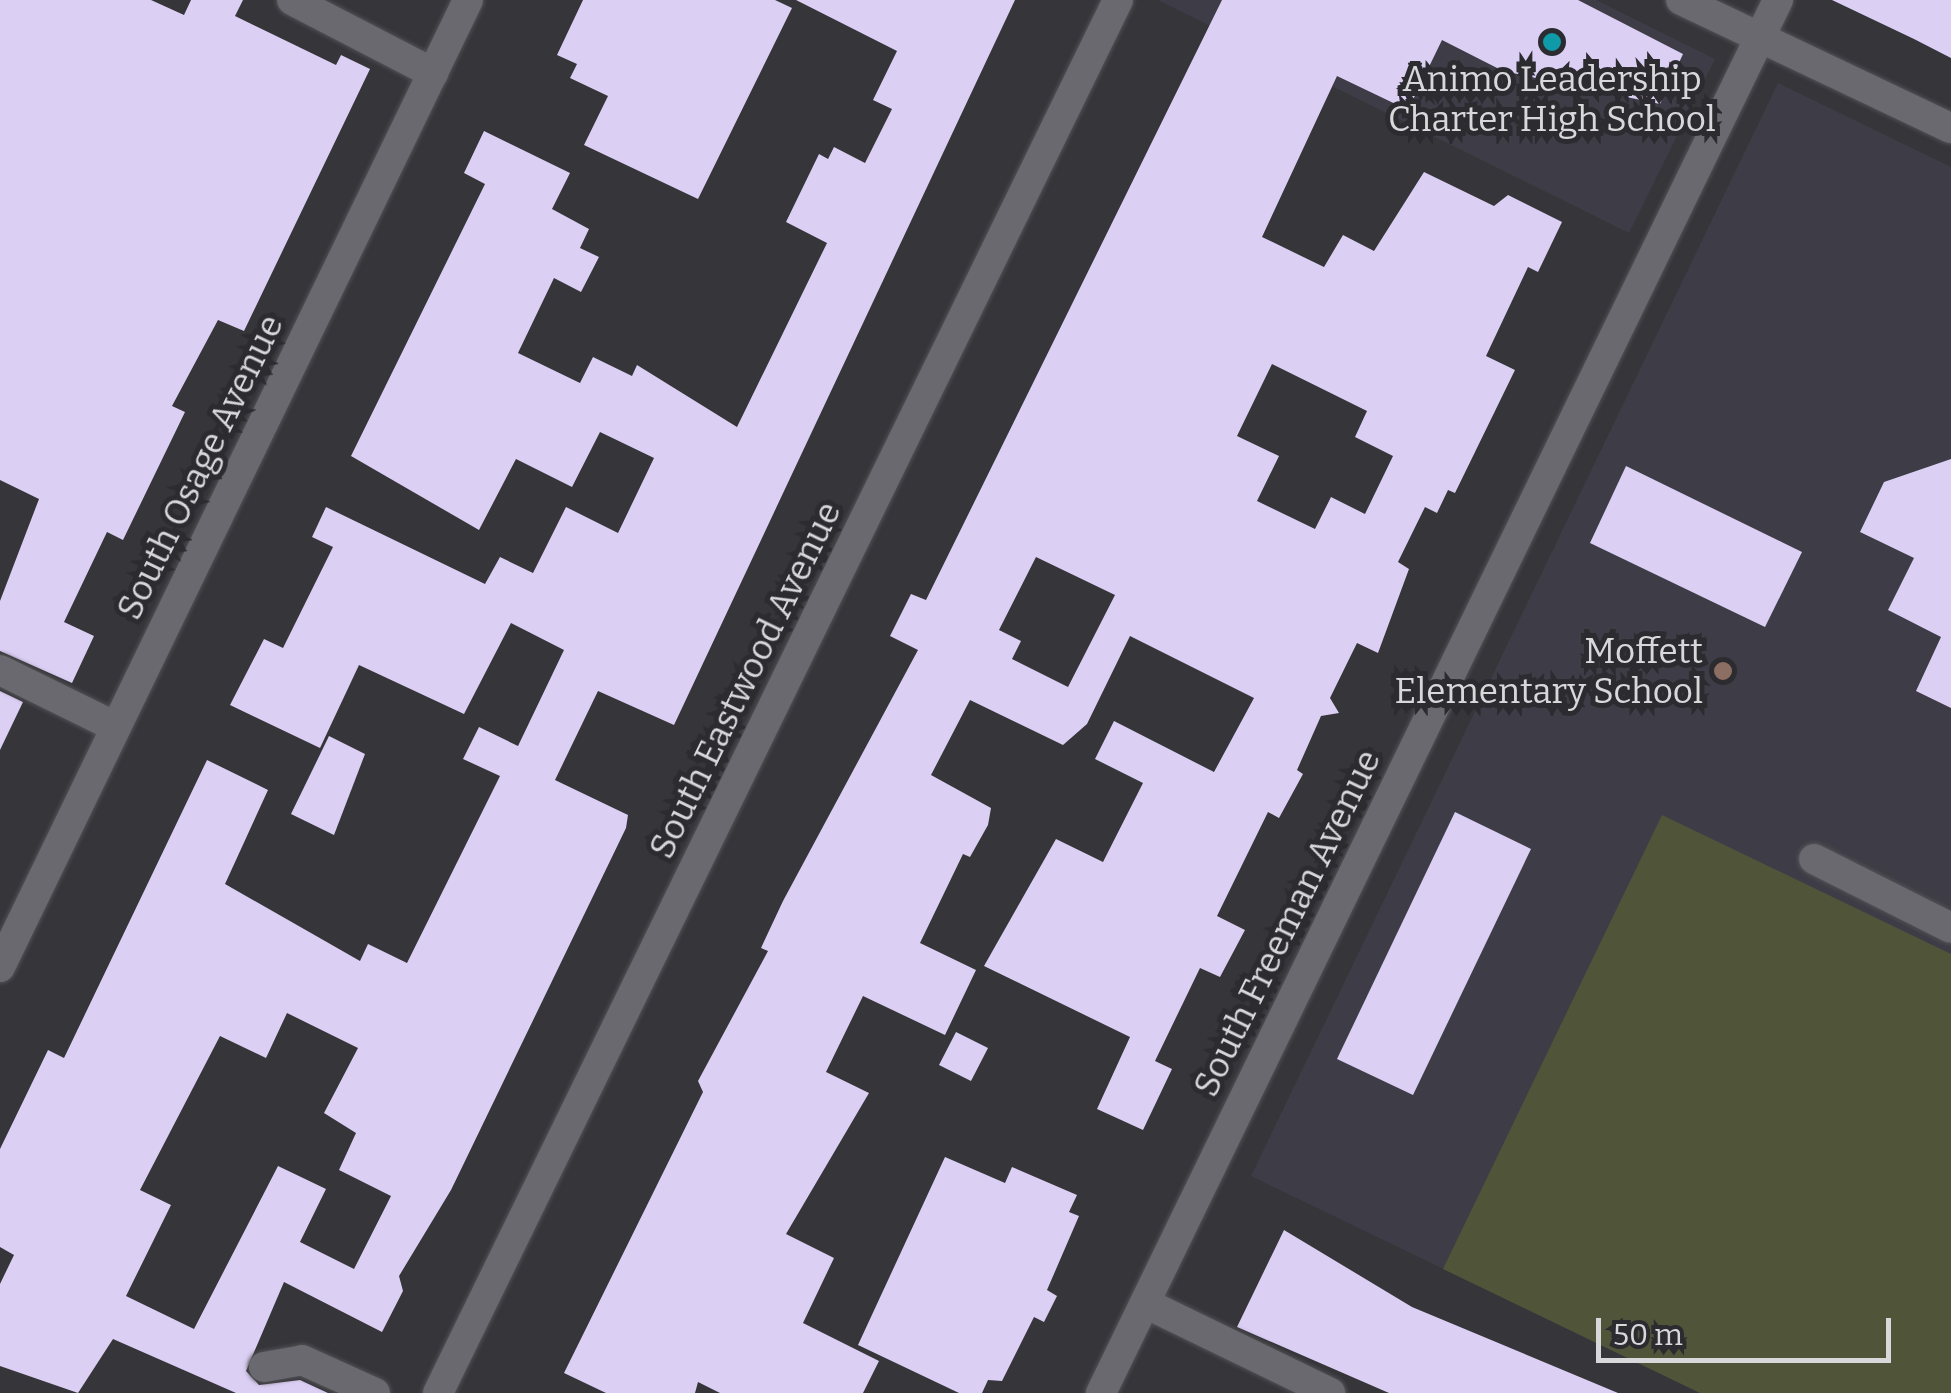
<!DOCTYPE html>
<html>
<head>
<meta charset="utf-8">
<style>
  body { margin:0 }
  #map { position:relative; width:1951px; height:1393px; overflow:hidden; background:#35353a; font-family:Bitter,serif }
  div>[style] { position:absolute }
  [style*='--x'] { left:calc(var(--x)*1px); top:calc(var(--y)*1px); width:calc(var(--w)*1px); rotate:calc(var(--a)*1deg) }
  .built>* { inset:0; background:#3e3d47 }
  .green>* { inset:0; background:#50553a }
  .building>* { inset:0; background:#dccff4 }
  .roads { filter:drop-shadow(0 0 2px #515155) drop-shadow(0 0 2px #515155) }
  .minor>* { height:30px; margin:-15px; padding:0 15px; transform-origin:15px; border-radius:15px; background:#6a696f }
  .dots>* { width:28px; height:28px; translate:-50% -50%; box-sizing:border-box; border:5px solid #2b2b30; border-radius:50% }
  span { translate:-50% -50%; white-space:nowrap; text-align:center; line-height:1.15; -webkit-text-stroke:10px #2b2b30; paint-order:stroke }
  .poi-label { font-size:35px; color:#d8d7da }
  .right { translate:-100% -50%; text-align:right }
  .street-label { font-size:35px; color:#d8d7da }
  .scale { position:absolute; left:1596px; top:1318px; width:295px; height:45px; box-sizing:border-box; border:5px solid #d8d7da; border-top:0; padding-left:12px; font-size:30px; line-height:35px; white-space:nowrap; color:#d8d7da; -webkit-text-stroke:8px #2b2b30; paint-order:stroke }
</style>
</head>
<body>
<div id="map">
  <div class="built">
    <div style="clip-path:polygon(1158px 0,1596px 0,1715px 59px,1629px 233px)"></div>
    <div style="clip-path:polygon(1778px 83px,1951px 167px,1951px 1393px,1700px 1393px,1251px 1176px)"></div>
  </div>
  <div class="green">
    <div style="clip-path:polygon(1662px 815px,1951px 954px,1951px 1393px,1700px 1393px,1443px 1269px)"></div>
  </div>
  <div class="building">
    <div style="clip-path:polygon(0 0,151px 0,184px 15px,191px 0,243px 0,235px 16px,336px 65px,341px 55px,370px 69px,244px 331px,218px 320px,172px 406px,185px 412px,123px 540px,107px 532px,64px 622px,94px 636px,72px 683px,0 651px,0 601px,39px 499px,0 480px)"></div>
    <div style="clip-path:polygon(583px 0,775px 0,792px 8px,698px 199px,584px 145px,608px 96px,570px 78px,577px 64px,557px 55px)"></div>
    <div style="clip-path:polygon(evenodd,796px 0,1015px 0,674px 725px,598px 691px,555px 780px,628px 815px,626px 828px,451px 1190px,399px 1276px,403px 1291px,382px 1332px,284px 1282px,246px 1371px,259px 1385px,300px 1380px,328px 1393px,236px 1393px,113px 1339px,78px 1393px,0 1366px,0 1284px,14px 1255px,0 1247px,0 1149px,48px 1050px,64px 1058px,207px 760px,268px 790px,225px 884px,360px 961px,368px 944px,407px 963px,500px 776px,463px 759px,479px 727px,518px 746px,564px 650px,511px 623px,464px 714px,359px 665px,320px 748px,230px 705px,264px 639px,283px 648px,333px 547px,312px 537px,326px 507px,485px 584px,500px 557px,533px 573px,566px 507px,618px 533px,654px 458px,600px 432px,572px 487px,516px 459px,479px 530px,351px 456px,485px 184px,464px 173px,484px 131px,570px 173px,552px 209px,589px 229px,580px 248px,599px 257px,581px 292px,554px 278px,518px 353px,580px 383px,593px 357px,632px 376px,637px 365px,737px 427px,827px 243px,786px 222px,819px 154px,828px 159px,834px 147px,865px 163px,892px 109px,873px 100px,897px 51px,796px 0,287px 1013px,358px 1048px,324px 1113px,356px 1133px,339px 1170px,391px 1196px,354px 1269px,300px 1242px,326px 1189px,278px 1166px,194px 1329px,126px 1296px,171px 1205px,140px 1190px,220px 1036px,266px 1058px,287px 1013px)"></div>
    <div style="clip-path:polygon(evenodd,1222px 0,1578px 0,1683px 54px,1660px 104px,1503px 71px,1442px 40px,1408px 110px,1337px 76px,1262px 237px,1324px 267px,1343px 235px,1374px 251px,1424px 172px,1494px 206px,1508px 195px,1562px 222px,1538px 272px,1528px 267px,1486px 356px,1515px 370px,1455px 493px,1448px 490px,1437px 513px,1425px 507px,1398px 562px,1409px 569px,1378px 653px,1357px 643px,1330px 698px,1339px 713px,1321px 716px,1297px 770px,1303px 774px,1279px 818px,1268px 812px,1217px 916px,1245px 930px,1220px 977px,1200px 968px,1155px 1061px,1172px 1069px,1143px 1130px,1097px 1109px,1130px 1037px,984px 966px,1056px 839px,1103px 862px,1143px 783px,1095px 759px,1114px 721px,1214px 772px,1254px 698px,1130px 636px,1087px 724px,1063px 745px,970px 700px,931px 775px,991px 808px,988px 825px,970px 857px,963px 854px,920px 943px,976px 970px,945px 1035px,863px 996px,826px 1072px,869px 1093px,786px 1234px,834px 1258px,803px 1323px,879px 1361px,863px 1393px,720px 1393px,698px 1382px,695px 1393px,606px 1393px,564px 1373px,703px 1092px,698px 1081px,768px 951px,761px 948px,783px 901px,918px 650px,890px 636px,911px 594px,926px 600px,1222px 0,1272px 364px,1367px 411px,1355px 437px,1393px 456px,1365px 514px,1331px 497px,1315px 529px,1257px 501px,1279px 456px,1237px 436px,1272px 364px,1222px 0,1036px 557px,1115px 595px,1068px 687px,1012px 659px,1021px 641px,999px 630px,1036px 557px)"></div>
    <div style="clip-path:polygon(1832px 0,1951px 0,1951px 58px,1914px 39px)"></div>
    <div style="clip-path:polygon(1951px 459px,1951px 708px,1916px 691px,1941px 637px,1888px 610px,1914px 558px,1860px 532px,1884px 482px)"></div>
    <div style="clip-path:polygon(1626px 466px,1802px 552px,1765px 627px,1590px 543px)"></div>
    <div style="clip-path:polygon(0 691px,23px 702px,0 750px)"></div>
    <div style="clip-path:polygon(329px 736px,365px 754px,334px 835px,291px 814px)"></div>
    <div style="clip-path:polygon(1455px 812px,1531px 849px,1413px 1095px,1337px 1059px)"></div>
    <div style="clip-path:polygon(956px 1032px,988px 1048px,971px 1081px,939px 1065px)"></div>
    <div style="clip-path:polygon(945px 1157px,1005px 1183px,1012px 1167px,1077px 1195px,1069px 1212px,1079px 1216px,1047px 1290px,1057px 1296px,1044px 1322px,1034px 1317px,1002px 1381px,988px 1380px,982px 1393px,959px 1393px,858px 1345px)"></div>
    <div style="clip-path:polygon(1284px 1230px,1412px 1307px,1618px 1393px,1389px 1393px,1237px 1327px)"></div>
  </div>
  <div class="roads">
    <div class="minor">
      <div style="--x:292;--y:0;--w:159;--a:27.4"></div>
      <div style="--x:1681;--y:0;--w:299;--a:25.4"></div>
      <div style="--x:0;--y:670;--w:129;--a:26.2"></div>
      <div style="--x:1814;--y:859;--w:153;--a:26.7"></div>
      <div style="--x:0;--y:967;--w:1074;--a:-64.17"></div>
      <div style="--x:1145;--y:1303;--w:206;--a:25.9"></div>
      <div style="--x:264;--y:1367;--w:39;--a:-10"></div>
      <div style="--x:302;--y:1360;--w:80;--a:24.3"></div>
      <div style="--x:438;--y:1393;--w:1550;--a:-63.98"></div>
      <div style="--x:1101;--y:1393;--w:1549;--a:-64.08"></div>
    </div>
  </div>
  <div class="dots">
    <div style="left:1552px;top:42px;background:#0f9aa8"></div>
    <div style="left:1723px;top:671px;background:#8d6e63"></div>
  </div>
  <div class="poi-label">
    <span style="left:1552px;top:99px">Animo Leadership<br>Charter High School</span>
    <span class="right" style="left:1703px;top:671px">Moffett<br>Elementary School</span>
  </div>
  <div class="street-label">
    <span style="left:200px;top:467px;rotate:-64deg">South Osage Avenue</span>
    <span style="left:745px;top:680px;rotate:-64deg">South Eastwood Avenue</span>
    <span style="left:1287px;top:923px;rotate:-64deg">South Freeman Avenue</span>
  </div>
  <div class="scale">50 m</div>
</div>
</body>
</html>
